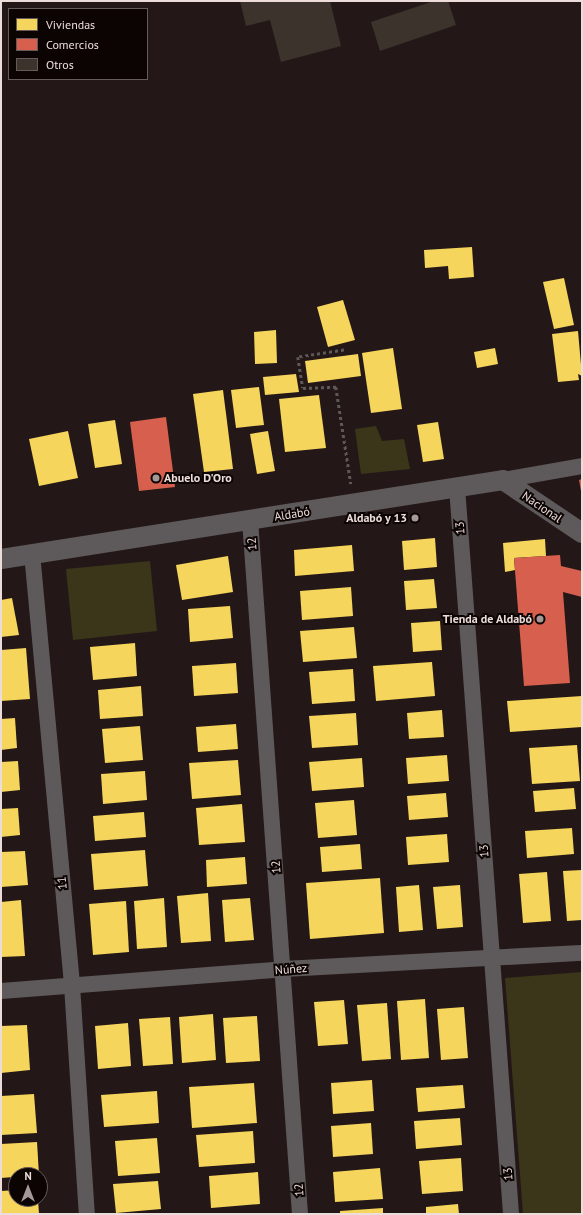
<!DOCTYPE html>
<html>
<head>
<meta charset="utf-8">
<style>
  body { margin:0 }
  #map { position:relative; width:583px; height:1215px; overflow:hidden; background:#231817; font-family:"PT Sans",sans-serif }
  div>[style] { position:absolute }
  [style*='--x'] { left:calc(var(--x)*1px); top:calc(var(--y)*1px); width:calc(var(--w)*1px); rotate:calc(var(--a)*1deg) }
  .green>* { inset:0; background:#3b351a }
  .homes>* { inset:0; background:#f6d55c }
  .shops>* { inset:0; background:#d6604d }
  .building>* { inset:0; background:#3d332d }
  .path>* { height:2.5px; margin-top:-1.25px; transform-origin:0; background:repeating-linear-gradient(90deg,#5e5958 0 3px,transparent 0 6px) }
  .minor>* { height:16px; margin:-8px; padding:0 8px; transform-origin:8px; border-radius:8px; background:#5e5a5b }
  .tertiary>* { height:20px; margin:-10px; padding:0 10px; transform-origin:10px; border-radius:10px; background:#5e5a5b }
  .dots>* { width:11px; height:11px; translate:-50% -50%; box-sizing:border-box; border:2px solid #0c0403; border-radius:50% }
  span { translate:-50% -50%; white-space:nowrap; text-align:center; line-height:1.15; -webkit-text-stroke:4px #0c0403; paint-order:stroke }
  .poi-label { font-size:12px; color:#ecddda; font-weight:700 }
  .left { translate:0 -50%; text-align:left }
  .right { translate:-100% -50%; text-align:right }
  .street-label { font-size:12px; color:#ecddda }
  .frame { position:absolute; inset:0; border:2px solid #ecddda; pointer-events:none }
  .legend { position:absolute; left:8px; top:8px; width:140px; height:72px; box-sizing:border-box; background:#0c0403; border:1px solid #665b59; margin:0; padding:5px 7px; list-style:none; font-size:12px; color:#ecddda }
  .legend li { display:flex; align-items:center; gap:8px; height:20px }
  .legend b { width:20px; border:1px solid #665b59 }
  .north { position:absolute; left:8px; top:1167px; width:40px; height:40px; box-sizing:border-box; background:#0c0403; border:1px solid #665b59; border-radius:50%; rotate:0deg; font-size:11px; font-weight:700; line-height:16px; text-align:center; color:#ecddda }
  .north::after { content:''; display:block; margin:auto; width:14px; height:18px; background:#a69896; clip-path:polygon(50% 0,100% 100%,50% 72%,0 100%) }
</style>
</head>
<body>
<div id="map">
  <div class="green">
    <div style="clip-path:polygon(376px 426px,382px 441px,404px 439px,410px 469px,361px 474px,355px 429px)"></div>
    <div style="clip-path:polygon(150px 561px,157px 631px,73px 640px,66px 569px)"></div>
    <div style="clip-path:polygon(582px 972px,582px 1214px,523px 1214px,505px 978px)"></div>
  </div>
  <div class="homes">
    <div style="clip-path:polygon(472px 247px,474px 277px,449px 279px,448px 266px,425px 268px,424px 250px)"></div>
    <div style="clip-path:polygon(564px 278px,574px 325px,554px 329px,543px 282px)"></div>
    <div style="clip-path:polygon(343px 300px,355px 340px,328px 347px,317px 307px)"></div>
    <div style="clip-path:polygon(276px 330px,277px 363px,255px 364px,254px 332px)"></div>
    <div style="clip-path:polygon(578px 331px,582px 376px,578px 374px,579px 380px,558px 382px,552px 334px)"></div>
    <div style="clip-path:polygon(393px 348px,402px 409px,371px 413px,362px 353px)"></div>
    <div style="clip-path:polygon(495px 348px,498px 364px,477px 368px,474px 352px)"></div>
    <div style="clip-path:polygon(358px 354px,361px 376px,308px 383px,305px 361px)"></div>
    <div style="clip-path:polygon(296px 374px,299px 392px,265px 395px,263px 377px)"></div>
    <div style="clip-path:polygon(259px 387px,264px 425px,236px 428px,231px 390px)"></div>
    <div style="clip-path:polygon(223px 390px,233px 469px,204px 472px,193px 394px)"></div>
    <div style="clip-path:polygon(319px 395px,326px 448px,285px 452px,279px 399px)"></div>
    <div style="clip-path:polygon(115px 420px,122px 464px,95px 468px,88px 424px)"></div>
    <div style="clip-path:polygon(438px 422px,444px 459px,423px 462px,417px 425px)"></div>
    <div style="clip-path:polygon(68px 431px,78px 478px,39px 486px,29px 439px)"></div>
    <div style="clip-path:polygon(268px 431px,275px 471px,257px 474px,250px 434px)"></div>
    <div style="clip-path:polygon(435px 538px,437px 567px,404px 570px,402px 541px)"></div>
    <div style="clip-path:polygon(545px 539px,546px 556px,514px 558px,515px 570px,505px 572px,503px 543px)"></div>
    <div style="clip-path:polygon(352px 545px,354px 571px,295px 576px,294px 550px)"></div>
    <div style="clip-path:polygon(228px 556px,233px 592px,182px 600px,176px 565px)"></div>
    <div style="clip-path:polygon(434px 579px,437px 608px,406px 610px,404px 581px)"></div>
    <div style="clip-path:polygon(351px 587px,353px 616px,302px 620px,300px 591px)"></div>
    <div style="clip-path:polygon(12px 598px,19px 635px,1px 637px,1px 600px)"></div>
    <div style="clip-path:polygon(230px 606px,233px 638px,190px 642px,188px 609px)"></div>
    <div style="clip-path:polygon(440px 621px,442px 650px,413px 652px,411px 623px)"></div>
    <div style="clip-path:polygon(354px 627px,357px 658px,303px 662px,300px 631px)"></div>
    <div style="clip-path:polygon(135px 643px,137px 676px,93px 680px,90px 647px)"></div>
    <div style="clip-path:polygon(26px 648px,30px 699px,1px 701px,1px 650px)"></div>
    <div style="clip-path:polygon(432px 662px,435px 696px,376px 701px,373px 666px)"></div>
    <div style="clip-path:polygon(236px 663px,238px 693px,194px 696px,192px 666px)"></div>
    <div style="clip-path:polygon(353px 669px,355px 701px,312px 704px,309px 672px)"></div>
    <div style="clip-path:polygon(141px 686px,143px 716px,100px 719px,98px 690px)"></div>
    <div style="clip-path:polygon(582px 696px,582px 727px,510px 732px,507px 701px)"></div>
    <div style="clip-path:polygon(442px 710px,444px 737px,409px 739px,407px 713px)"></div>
    <div style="clip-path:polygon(356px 713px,358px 745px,312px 748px,309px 716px)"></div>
    <div style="clip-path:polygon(15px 718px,17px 748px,1px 750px,1px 719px)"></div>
    <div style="clip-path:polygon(236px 724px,238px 749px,198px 752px,196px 727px)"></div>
    <div style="clip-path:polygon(140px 726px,143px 760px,105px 763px,102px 729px)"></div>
    <div style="clip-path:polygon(577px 745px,580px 781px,532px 784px,529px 748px)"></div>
    <div style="clip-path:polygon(447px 755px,449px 781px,408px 784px,406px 758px)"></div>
    <div style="clip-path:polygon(362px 758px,364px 787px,312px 791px,309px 762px)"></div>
    <div style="clip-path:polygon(238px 760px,241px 795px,192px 799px,189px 763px)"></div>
    <div style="clip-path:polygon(18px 761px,20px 790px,1px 792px,1px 762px)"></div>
    <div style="clip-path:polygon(145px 771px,147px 800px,103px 804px,101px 774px)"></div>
    <div style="clip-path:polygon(574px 788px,576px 809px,535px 812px,533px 791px)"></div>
    <div style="clip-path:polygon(446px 793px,448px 817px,409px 820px,407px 796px)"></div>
    <div style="clip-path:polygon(354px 800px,357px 835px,318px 838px,315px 803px)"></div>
    <div style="clip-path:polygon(242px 804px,245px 842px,199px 845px,196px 808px)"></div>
    <div style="clip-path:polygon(18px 808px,20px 835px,1px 837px,1px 809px)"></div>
    <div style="clip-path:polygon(144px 812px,146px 837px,95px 841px,93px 816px)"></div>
    <div style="clip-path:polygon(572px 828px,574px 854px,527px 858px,525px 831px)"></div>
    <div style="clip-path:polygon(447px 834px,449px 862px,408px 865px,406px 837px)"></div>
    <div style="clip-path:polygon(360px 844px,362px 869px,322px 872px,320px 847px)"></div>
    <div style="clip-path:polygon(145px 850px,148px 886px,94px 890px,91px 854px)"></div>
    <div style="clip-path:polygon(25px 851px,28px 885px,1px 887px,1px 852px)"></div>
    <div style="clip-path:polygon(245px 857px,247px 884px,207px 887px,206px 860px)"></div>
    <div style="clip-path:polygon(582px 870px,582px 920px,567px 921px,563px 871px)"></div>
    <div style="clip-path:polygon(547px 872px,551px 921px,523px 923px,519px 874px)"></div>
    <div style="clip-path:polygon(380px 878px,384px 933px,310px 939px,306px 883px)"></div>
    <div style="clip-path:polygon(419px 885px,423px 930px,399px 932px,396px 887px)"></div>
    <div style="clip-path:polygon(460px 885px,463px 927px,437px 929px,433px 887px)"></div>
    <div style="clip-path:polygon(208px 893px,211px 941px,181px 943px,177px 896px)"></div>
    <div style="clip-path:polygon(164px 898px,167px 947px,137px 949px,134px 901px)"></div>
    <div style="clip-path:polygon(250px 898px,254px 940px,225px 942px,222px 900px)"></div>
    <div style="clip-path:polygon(21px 900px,25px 956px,1px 957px,1px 902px)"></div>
    <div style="clip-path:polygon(126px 901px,129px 952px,93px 955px,89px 904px)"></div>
    <div style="clip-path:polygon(425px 999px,429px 1058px,401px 1060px,397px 1001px)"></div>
    <div style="clip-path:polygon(344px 1000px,348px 1044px,318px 1046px,314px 1002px)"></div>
    <div style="clip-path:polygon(387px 1003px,391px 1059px,362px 1061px,357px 1005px)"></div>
    <div style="clip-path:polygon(464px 1007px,468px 1058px,441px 1060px,437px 1009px)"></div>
    <div style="clip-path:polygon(213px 1014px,216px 1060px,182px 1063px,179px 1017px)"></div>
    <div style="clip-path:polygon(257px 1016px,260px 1061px,226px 1063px,223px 1018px)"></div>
    <div style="clip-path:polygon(170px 1017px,173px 1064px,143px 1066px,139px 1019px)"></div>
    <div style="clip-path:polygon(128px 1023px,131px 1066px,98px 1069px,95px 1026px)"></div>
    <div style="clip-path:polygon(27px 1025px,30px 1070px,1px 1073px,1px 1026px)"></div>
    <div style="clip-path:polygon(372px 1080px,374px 1111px,333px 1114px,331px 1083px)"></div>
    <div style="clip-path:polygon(254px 1083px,257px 1123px,192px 1128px,189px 1087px)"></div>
    <div style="clip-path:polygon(463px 1085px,465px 1108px,418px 1112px,416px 1088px)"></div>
    <div style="clip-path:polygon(157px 1091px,159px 1123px,104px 1127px,101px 1095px)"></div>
    <div style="clip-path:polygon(34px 1094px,37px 1133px,1px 1135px,1px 1096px)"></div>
    <div style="clip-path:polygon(460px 1118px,462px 1145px,416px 1149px,414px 1121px)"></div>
    <div style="clip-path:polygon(371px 1123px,373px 1154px,333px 1157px,331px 1126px)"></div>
    <div style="clip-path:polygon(253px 1131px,255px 1163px,199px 1167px,196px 1135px)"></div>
    <div style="clip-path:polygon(157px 1138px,160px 1173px,118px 1176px,115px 1141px)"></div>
    <div style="clip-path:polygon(37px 1142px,39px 1175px,1px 1178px,1px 1144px)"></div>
    <div style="clip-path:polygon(461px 1158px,463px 1191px,422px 1194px,419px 1161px)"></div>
    <div style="clip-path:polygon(380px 1168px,383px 1199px,335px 1202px,333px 1172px)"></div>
    <div style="clip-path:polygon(258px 1172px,260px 1204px,211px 1208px,209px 1176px)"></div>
    <div style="clip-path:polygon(158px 1181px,161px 1209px,116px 1213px,113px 1184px)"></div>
    <div style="clip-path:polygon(16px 1190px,16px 1199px,38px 1199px,39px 1214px,1px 1214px,1px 1191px)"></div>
    <div style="clip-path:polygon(458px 1204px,459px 1214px,426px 1214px,426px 1207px)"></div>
    <div style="clip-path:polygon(383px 1208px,383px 1214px,340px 1214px,340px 1211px)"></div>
  </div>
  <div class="shops">
    <div style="clip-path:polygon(166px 417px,175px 487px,139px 491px,130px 422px)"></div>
    <div style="clip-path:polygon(582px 479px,582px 491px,581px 491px,579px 480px)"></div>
    <div style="clip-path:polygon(560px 555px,561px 566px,582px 571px,582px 597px,563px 592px,570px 683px,524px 686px,514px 558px)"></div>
  </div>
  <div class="building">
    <div style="clip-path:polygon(240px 1px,330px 1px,341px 46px,281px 62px,270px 20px,246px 26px)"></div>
    <div style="clip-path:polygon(434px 1px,448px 1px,456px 25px,380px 51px,371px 22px)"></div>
  </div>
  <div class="path">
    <div style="--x:344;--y:350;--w:47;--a:171.3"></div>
    <div style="--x:298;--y:357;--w:31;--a:81"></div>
    <div style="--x:303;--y:388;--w:33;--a:-2"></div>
    <div style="--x:336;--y:387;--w:98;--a:81.2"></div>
  </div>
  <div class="minor">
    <div style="--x:503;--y:480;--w:80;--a:-10"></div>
    <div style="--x:457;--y:487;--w:729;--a:85.75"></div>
    <div style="--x:250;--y:520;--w:696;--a:85.88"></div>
    <div style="--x:32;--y:553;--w:434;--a:84.7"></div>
    <div style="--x:72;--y:985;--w:229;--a:86.3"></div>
    <div style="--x:1;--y:991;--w:284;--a:-4.4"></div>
    <div style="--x:284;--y:969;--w:298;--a:-3.1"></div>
  </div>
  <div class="tertiary">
    <div style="--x:1;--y:559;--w:508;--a:-8.94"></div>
    <div style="--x:503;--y:480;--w:95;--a:33.9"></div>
  </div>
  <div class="dots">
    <div style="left:156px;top:478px;background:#a69896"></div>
    <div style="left:415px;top:518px;background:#a69896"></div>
    <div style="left:540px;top:619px;background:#a69896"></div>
  </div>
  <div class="poi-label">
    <span class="left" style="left:164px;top:478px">Abuelo D'Oro</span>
    <span class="right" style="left:407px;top:518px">Aldabó y 13</span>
    <span class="right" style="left:532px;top:619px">Tienda de Aldabó</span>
  </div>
  <div class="street-label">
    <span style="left:542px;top:507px;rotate:34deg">Nacional</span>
    <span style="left:292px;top:514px;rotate:-9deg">Aldabó</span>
    <span style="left:460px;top:528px;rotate:-94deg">13</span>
    <span style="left:252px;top:544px;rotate:-94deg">12</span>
    <span style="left:484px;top:851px;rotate:-94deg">13</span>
    <span style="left:276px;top:867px;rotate:-94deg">12</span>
    <span style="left:62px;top:883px;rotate:-95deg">11</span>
    <span style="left:291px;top:969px;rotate:-4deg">Núñez</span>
    <span style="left:508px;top:1174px;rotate:-94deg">13</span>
    <span style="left:299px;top:1190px;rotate:-94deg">12</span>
  </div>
  <div class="frame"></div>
  <ul class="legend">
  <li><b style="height:11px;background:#f6d55c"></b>Viviendas</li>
  <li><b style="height:11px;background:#d6604d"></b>Comercios</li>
  <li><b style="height:11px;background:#3d332d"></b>Otros</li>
  </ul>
  <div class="north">N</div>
</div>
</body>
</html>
